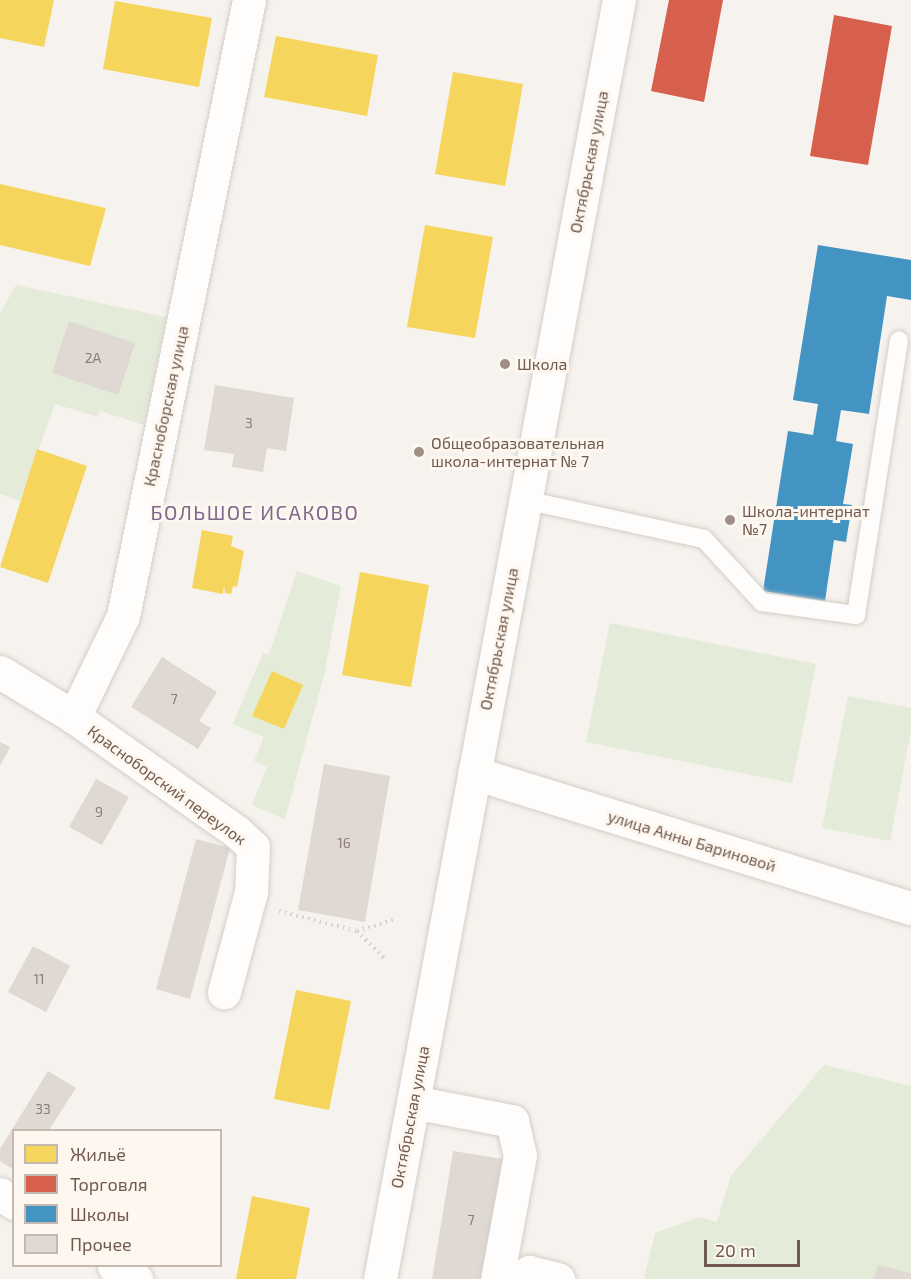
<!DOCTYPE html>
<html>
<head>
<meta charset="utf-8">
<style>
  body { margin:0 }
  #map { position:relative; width:911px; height:1279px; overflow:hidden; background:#f6f2ed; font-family:"Exo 2",sans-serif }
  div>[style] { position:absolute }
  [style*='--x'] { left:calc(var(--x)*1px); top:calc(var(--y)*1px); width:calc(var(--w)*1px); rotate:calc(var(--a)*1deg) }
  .green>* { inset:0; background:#e4ebd9 }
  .homes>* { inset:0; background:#f6d55c }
  .shops>* { inset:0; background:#d6604d }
  .schools>* { inset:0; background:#4393c3 }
  .building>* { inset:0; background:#dfd8d3 }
  .path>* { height:4px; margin-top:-2px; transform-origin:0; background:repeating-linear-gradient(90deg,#d7d1cd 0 1.5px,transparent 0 6px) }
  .roads { filter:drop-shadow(0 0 2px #d3cec8) drop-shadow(0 0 2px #d3cec8) }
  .lane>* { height:18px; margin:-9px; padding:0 9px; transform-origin:9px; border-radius:9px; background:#fefdfc }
  .street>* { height:33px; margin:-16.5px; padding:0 16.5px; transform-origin:16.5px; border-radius:16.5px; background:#fefdfc }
  .secondary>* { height:33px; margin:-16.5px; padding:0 16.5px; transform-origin:16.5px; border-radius:16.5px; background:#fefdfc }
  .dots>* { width:16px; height:16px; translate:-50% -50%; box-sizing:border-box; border:3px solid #fdf7ef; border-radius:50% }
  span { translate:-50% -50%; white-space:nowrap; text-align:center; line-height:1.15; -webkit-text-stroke:6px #fdf7ef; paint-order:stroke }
  .number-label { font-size:14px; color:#8f7c74 }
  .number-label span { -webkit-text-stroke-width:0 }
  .street-label { font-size:16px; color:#715a50 }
  .poi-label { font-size:16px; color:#715a50 }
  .left { translate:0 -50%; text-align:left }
  .quarter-label { font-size:20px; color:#7f678d; letter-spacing:1.5px }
  .legend { position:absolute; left:12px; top:1129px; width:210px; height:138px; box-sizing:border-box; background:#fdf7ef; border:2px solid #c5b8af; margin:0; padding:8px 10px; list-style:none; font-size:18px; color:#715a50 }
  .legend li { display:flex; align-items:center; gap:12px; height:30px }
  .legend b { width:30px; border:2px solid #c5b8af }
  .scale { position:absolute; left:704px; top:1240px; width:96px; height:27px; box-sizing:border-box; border:3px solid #715a50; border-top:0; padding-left:8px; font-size:18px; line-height:21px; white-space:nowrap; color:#715a50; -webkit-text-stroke:4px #fdf7ef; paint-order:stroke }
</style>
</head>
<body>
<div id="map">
  <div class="green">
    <div style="clip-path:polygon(16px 285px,166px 317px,144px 425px,100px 411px,98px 417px,55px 404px,20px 501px,0 494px,0 313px)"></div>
    <div style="clip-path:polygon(297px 571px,341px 586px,324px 675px,285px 819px,252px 805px,267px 767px,254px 761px,264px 737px,233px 724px,263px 653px,269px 654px)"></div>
    <div style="clip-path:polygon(610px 623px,816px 664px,792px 783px,586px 742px)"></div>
    <div style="clip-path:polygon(848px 696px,911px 708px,911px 730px,890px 841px,822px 828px)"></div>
    <div style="clip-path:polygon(824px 1065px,911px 1086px,911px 1279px,644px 1279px,655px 1233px,699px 1217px,717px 1222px,731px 1176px)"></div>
  </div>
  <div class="homes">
    <div style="clip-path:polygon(0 0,54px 0,44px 47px,0 38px)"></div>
    <div style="clip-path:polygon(115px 1px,212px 18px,199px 87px,103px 69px)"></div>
    <div style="clip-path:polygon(276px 36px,378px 55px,367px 116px,264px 97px)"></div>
    <div style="clip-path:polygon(453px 72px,523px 84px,505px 186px,435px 174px)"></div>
    <div style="clip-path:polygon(0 184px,106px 208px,90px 266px,0 245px)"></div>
    <div style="clip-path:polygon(425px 225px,493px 237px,475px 338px,407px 327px)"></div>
    <div style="clip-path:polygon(37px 449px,87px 466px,48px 583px,0 567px)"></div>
    <div style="clip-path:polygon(202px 530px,233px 536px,231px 546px,244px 551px,237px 587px,233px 586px,231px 594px,225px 593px,224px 585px,223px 594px,192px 588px)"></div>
    <div style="clip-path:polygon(360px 572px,429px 585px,411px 687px,342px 675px)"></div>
    <div style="clip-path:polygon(272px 671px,303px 685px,284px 729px,252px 716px)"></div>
    <div style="clip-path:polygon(296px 990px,351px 1001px,329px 1110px,274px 1099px)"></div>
    <div style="clip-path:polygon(252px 1196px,310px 1208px,296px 1279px,236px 1279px)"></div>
  </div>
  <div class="shops">
    <div style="clip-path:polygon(669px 0,723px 0,704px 102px,651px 91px)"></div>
    <div style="clip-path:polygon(834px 15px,892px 26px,868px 165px,810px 156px)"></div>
  </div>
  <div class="schools">
    <div style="clip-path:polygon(818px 245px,911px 260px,911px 300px,887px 296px,869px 414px,841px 410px,836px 441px,853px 444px,843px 504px,852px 505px,846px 542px,834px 540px,825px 601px,763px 591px,788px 431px,813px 435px,818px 404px,793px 400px)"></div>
  </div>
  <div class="building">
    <div style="clip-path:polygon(69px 321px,135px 343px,118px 395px,52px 373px)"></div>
    <div style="clip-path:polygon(215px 385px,294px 398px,286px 451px,267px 448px,263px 472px,232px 467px,234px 454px,204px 450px)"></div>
    <div style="clip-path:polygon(162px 657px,217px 692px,199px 721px,211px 728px,198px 749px,131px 707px)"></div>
    <div style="clip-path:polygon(0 742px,10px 747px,0 766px)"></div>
    <div style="clip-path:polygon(324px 764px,390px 776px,365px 922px,298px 910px)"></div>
    <div style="clip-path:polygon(96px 779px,129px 797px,102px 845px,69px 827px)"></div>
    <div style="clip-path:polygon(196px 839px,230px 848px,190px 999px,156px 989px)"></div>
    <div style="clip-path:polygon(33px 946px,70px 966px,46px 1012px,8px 992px)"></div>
    <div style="clip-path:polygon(48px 1071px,76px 1088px,49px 1130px,14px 1130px,14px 1170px,0 1161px,0 1149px)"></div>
    <div style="clip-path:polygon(453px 1151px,509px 1160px,490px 1279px,432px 1279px)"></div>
    <div style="clip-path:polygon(878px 1265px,911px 1273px,911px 1279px,874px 1279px)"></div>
  </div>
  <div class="path">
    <div style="--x:279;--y:911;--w:81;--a:14.4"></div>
    <div style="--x:357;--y:931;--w:40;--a:45"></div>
    <div style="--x:357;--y:931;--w:38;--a:-17"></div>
  </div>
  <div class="roads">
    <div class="lane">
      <div style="--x:525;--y:500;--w:183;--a:12.3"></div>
      <div style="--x:704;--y:539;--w:86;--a:47.4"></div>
      <div style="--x:762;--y:602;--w:95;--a:7.9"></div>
      <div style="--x:856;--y:615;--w:278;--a:-81.1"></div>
    </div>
    <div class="street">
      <div style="--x:0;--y:672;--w:87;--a:31.3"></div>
      <div style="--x:74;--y:717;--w:199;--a:35.2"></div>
      <div style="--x:237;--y:832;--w:22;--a:43"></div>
      <div style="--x:253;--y:847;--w:45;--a:92.5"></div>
      <div style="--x:251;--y:892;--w:104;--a:105.1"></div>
      <div style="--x:74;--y:717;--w:112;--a:-64.1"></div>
      <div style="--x:123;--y:616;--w:629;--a:-78.44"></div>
      <div style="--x:474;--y:773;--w:457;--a:17.2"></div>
      <div style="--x:413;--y:1102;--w:101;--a:10.9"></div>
      <div style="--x:512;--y:1121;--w:35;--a:77"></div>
      <div style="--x:520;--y:1155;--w:126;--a:100.5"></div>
      <div style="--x:0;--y:1194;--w:17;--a:33"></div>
      <div style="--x:114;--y:1266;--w:26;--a:31"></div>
      <div style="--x:521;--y:1279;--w:11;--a:-41"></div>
      <div style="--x:529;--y:1272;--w:30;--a:14"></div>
    </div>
    <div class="secondary">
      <div style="--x:380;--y:1279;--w:1301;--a:-79.42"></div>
    </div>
  </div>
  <div class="dots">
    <div style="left:505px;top:364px;background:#a08f87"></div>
    <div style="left:419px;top:452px;background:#a08f87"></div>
    <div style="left:730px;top:520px;background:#a08f87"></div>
  </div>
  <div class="number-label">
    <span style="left:93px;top:358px">2А</span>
    <span style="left:249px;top:423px">3</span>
    <span style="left:174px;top:699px">7</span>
    <span style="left:99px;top:812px">9</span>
    <span style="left:344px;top:843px">16</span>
    <span style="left:39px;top:979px">11</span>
    <span style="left:43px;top:1109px">33</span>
    <span style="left:471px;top:1220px">7</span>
  </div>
  <div class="street-label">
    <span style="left:589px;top:162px;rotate:-79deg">Октябрьская улица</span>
    <span style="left:166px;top:406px;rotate:-78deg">Красноборская улица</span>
    <span style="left:499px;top:639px;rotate:-79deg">Октябрьская улица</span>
    <span style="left:167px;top:785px;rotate:36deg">Красноборский переулок</span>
    <span style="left:692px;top:841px;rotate:17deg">улица Анны Бариновой</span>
    <span style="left:410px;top:1117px;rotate:-79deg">Октябрьская улица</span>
  </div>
  <div class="poi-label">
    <span class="left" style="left:517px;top:364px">Школа</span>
    <span class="left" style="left:431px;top:452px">Общеобразовательная<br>школа-интернат № 7</span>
    <span class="left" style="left:742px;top:520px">Школа-интернат<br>№7</span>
  </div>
  <div class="quarter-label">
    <span style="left:255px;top:512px">БОЛЬШОЕ ИСАКОВО</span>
  </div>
  <ul class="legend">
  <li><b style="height:16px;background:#f6d55c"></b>Жильё</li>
  <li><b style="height:16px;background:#d6604d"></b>Торговля</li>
  <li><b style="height:16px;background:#4393c3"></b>Школы</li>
  <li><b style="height:16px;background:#dfd8d3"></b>Прочее</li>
  </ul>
  <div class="scale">20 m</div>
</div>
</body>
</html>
